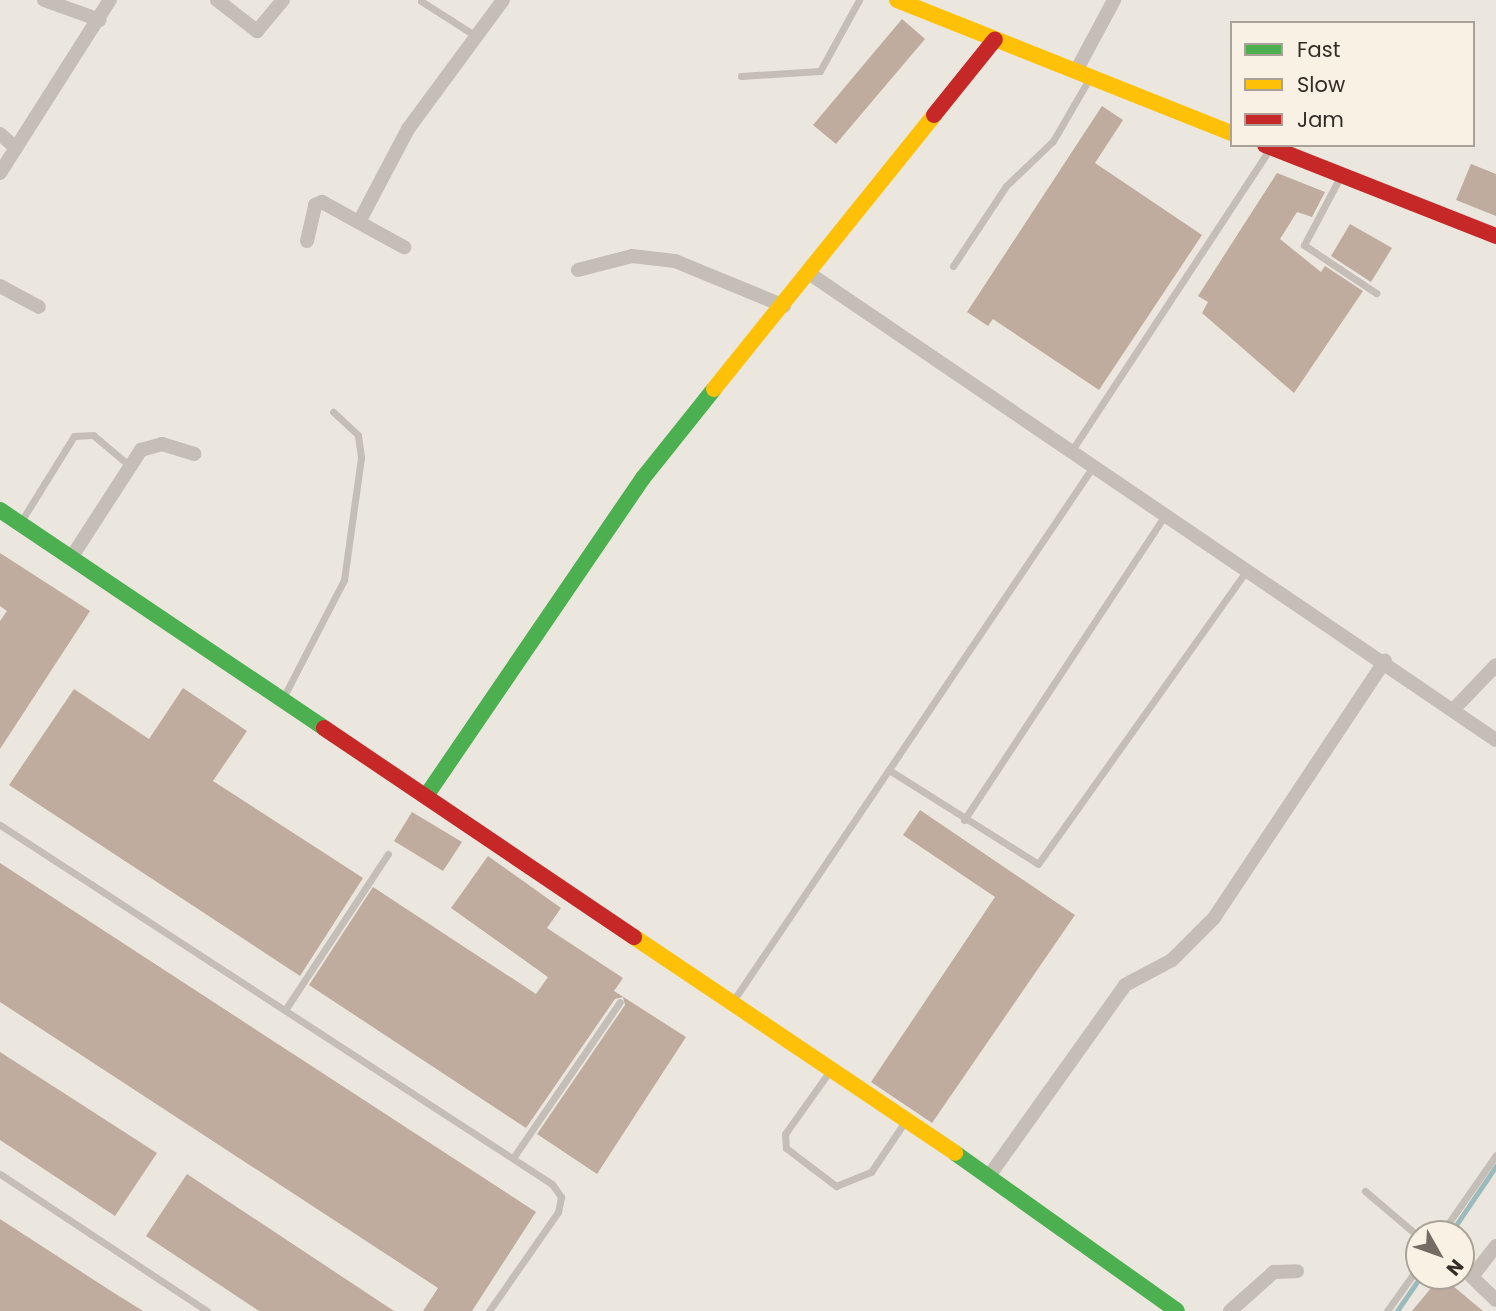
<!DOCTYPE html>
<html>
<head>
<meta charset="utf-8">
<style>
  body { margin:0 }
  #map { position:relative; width:1496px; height:1311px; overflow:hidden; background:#ebe7de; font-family:Poppins,sans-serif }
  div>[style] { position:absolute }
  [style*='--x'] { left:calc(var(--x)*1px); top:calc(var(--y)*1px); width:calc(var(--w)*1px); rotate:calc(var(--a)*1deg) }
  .stream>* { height:4.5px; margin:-2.25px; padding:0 2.25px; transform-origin:2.25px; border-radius:2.25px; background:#9ababc }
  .building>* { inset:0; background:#bfac9f }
  .lane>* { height:7px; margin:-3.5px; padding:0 3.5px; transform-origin:3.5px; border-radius:3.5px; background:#c4beb7 }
  .street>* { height:14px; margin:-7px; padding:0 7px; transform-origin:7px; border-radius:7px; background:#c4beb7 }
  .fast>* { height:16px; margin:-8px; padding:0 8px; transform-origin:8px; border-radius:8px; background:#4caf50 }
  .slow>* { height:16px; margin:-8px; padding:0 8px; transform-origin:8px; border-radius:8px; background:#ffc107 }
  .jam>* { height:16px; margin:-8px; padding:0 8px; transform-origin:8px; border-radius:8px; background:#c62828 }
  span { translate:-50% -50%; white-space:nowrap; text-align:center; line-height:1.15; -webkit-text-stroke:5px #f9f1e4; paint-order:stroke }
  .legend { position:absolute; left:1230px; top:21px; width:245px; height:126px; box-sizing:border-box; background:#f9f1e4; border:2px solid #aaa298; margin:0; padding:9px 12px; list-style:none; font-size:21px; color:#342c26 }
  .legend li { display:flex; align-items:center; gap:14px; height:35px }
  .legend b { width:35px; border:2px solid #aaa298 }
  .north { position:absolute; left:1405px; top:1220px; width:70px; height:70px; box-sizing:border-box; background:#f9f1e4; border:2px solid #aaa298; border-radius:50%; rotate:130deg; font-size:19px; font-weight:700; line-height:28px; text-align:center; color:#342c26 }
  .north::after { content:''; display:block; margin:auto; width:24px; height:32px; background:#746d66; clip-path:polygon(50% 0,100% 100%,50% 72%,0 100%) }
</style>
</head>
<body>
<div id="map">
  <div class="stream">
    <div style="--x:1450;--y:1234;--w:82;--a:-55.9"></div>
    <div style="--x:1397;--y:1311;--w:42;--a:-55.6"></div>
  </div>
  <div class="building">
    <div style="clip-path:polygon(902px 19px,925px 39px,836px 144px,813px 125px)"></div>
    <div style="clip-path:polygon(1102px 106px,1123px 120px,1095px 163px,1202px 235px,1099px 390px,993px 319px,988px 326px,967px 312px)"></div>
    <div style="clip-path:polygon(1471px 164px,1496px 174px,1496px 216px,1456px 200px)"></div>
    <div style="clip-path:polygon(1277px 173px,1325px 192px,1312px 217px,1297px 212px,1280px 239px,1321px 272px,1325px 266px,1363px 291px,1294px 393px,1202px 313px,1208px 302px,1198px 296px)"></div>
    <div style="clip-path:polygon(1350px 224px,1392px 248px,1371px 282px,1331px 256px)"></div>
    <div style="clip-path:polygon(0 553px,90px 611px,0 749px,0 621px,7px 611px,0 606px)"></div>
    <div style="clip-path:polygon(183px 688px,247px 731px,213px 781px,363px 878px,300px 976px,9px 785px,74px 689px,149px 739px)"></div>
    <div style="clip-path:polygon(920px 810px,1075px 915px,932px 1123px,871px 1082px,995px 897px,903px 835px)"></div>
    <div style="clip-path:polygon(412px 812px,462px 842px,443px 871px,394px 841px)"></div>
    <div style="clip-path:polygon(488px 856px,561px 908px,547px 928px,623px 978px,614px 991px,686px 1037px,597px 1174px,537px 1134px,625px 1005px,623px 997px,615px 999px,526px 1128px,309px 985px,373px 887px,536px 994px,548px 977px,451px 908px)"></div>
    <div style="clip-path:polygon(0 863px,536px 1212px,472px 1311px,423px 1311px,438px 1288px,0 1002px)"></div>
    <div style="clip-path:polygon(0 1052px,157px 1153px,115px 1216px,0 1140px)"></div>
    <div style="clip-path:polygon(187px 1174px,394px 1311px,259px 1311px,146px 1236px)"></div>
    <div style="clip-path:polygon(0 1219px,111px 1291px,143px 1311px,0 1311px)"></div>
    <div style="clip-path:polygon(1441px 1276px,1483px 1311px,1412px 1311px)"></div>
  </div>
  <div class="lane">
    <div style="--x:421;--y:1;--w:65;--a:32.5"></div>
    <div style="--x:741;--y:76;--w:79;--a:-3.6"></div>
    <div style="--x:820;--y:71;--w:81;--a:-61.2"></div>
    <div style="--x:1340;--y:177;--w:77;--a:117.9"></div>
    <div style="--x:1304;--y:245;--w:87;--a:33.7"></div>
    <div style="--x:953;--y:266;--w:96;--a:-56.5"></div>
    <div style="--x:1006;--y:186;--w:65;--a:-43.8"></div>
    <div style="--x:1053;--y:141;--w:72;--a:-59.9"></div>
    <div style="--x:1072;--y:450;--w:361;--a:-56.7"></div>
    <div style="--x:20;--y:523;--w:102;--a:-58.2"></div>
    <div style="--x:74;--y:436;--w:19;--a:-3"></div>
    <div style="--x:93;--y:435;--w:48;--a:40"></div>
    <div style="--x:283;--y:698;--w:133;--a:-62.7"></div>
    <div style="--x:344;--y:580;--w:124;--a:-82.1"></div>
    <div style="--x:361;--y:457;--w:22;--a:-98"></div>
    <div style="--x:358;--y:435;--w:34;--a:-137"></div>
    <div style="--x:889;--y:770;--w:176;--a:32.2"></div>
    <div style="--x:1038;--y:864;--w:361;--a:-54.6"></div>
    <div style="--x:964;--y:820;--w:367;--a:-56.6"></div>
    <div style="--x:0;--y:825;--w:658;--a:33.04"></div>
    <div style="--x:552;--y:1184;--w:16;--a:55"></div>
    <div style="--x:561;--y:1197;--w:15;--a:101"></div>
    <div style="--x:558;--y:1212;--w:121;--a:124.9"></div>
    <div style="--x:733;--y:1001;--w:646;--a:-56.04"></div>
    <div style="--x:285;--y:1010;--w:187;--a:-56.6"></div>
    <div style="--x:829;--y:1072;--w:76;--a:125.4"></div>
    <div style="--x:785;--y:1134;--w:14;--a:86"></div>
    <div style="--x:786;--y:1148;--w:63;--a:37.2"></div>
    <div style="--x:836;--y:1186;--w:38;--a:-22"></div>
    <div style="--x:871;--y:1172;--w:63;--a:-56.1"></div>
    <div style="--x:513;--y:1158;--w:189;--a:-55.6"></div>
    <div style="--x:0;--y:1174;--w:248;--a:33.5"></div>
    <div style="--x:1365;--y:1191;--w:71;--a:40.4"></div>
    <div style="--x:1441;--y:1234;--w:96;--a:-55.2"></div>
    <div style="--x:1387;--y:1311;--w:55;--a:-54.6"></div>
  </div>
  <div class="street">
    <div style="--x:44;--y:0;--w:59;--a:19.7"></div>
    <div style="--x:217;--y:0;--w:51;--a:37.8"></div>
    <div style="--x:257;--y:31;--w:40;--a:-50"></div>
    <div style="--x:1076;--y:71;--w:81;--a:-61.8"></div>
    <div style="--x:0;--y:134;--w:18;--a:41"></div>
    <div style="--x:0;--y:173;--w:205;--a:-57.6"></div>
    <div style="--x:359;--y:222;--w:105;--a:-62.2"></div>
    <div style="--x:408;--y:129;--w:160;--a:-53.6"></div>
    <div style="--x:307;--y:241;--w:37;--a:-77"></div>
    <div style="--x:315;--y:205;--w:8;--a:-23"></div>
    <div style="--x:322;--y:202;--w:94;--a:28.8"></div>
    <div style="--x:578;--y:270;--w:56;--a:-14.5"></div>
    <div style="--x:632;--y:256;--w:43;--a:6.6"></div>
    <div style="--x:675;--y:261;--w:118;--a:22.4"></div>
    <div style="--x:810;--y:274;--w:829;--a:34.19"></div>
    <div style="--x:0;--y:286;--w:44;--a:28.3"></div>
    <div style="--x:71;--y:558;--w:129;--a:-57.1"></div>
    <div style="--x:141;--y:450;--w:22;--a:-16"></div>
    <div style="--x:162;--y:444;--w:34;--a:17"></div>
    <div style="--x:1453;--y:710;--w:62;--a:-46.3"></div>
    <div style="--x:989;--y:1176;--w:234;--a:-54.5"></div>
    <div style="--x:1125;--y:985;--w:53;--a:-28"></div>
    <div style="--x:1172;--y:960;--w:59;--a:-45"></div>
    <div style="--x:1214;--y:918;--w:309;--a:-56.4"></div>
    <div style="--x:1496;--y:1246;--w:39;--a:128"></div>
    <div style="--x:1472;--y:1277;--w:33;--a:44"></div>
    <div style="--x:1230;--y:1311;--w:59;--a:-41.6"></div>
    <div style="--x:1274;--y:1272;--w:23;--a:-2"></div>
  </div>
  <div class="fast">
    <div style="--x:0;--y:510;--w:391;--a:33.9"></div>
    <div style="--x:426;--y:796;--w:385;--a:-55.7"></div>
    <div style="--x:643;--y:478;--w:114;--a:-51.4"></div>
    <div style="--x:955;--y:1153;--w:272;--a:35.4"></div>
  </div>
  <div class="slow">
    <div style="--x:897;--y:0;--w:360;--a:21.7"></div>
    <div style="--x:714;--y:389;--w:351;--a:-51.2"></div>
    <div style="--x:634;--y:937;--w:387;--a:33.9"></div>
  </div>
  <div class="jam">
    <div style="--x:934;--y:115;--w:97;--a:-51.2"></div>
    <div style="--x:1265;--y:145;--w:248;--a:21.5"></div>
    <div style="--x:324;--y:728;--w:374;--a:34"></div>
  </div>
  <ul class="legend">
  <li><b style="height:9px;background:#4caf50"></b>Fast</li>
  <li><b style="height:9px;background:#ffc107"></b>Slow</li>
  <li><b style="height:9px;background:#c62828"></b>Jam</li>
  </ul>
  <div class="north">N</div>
</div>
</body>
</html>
